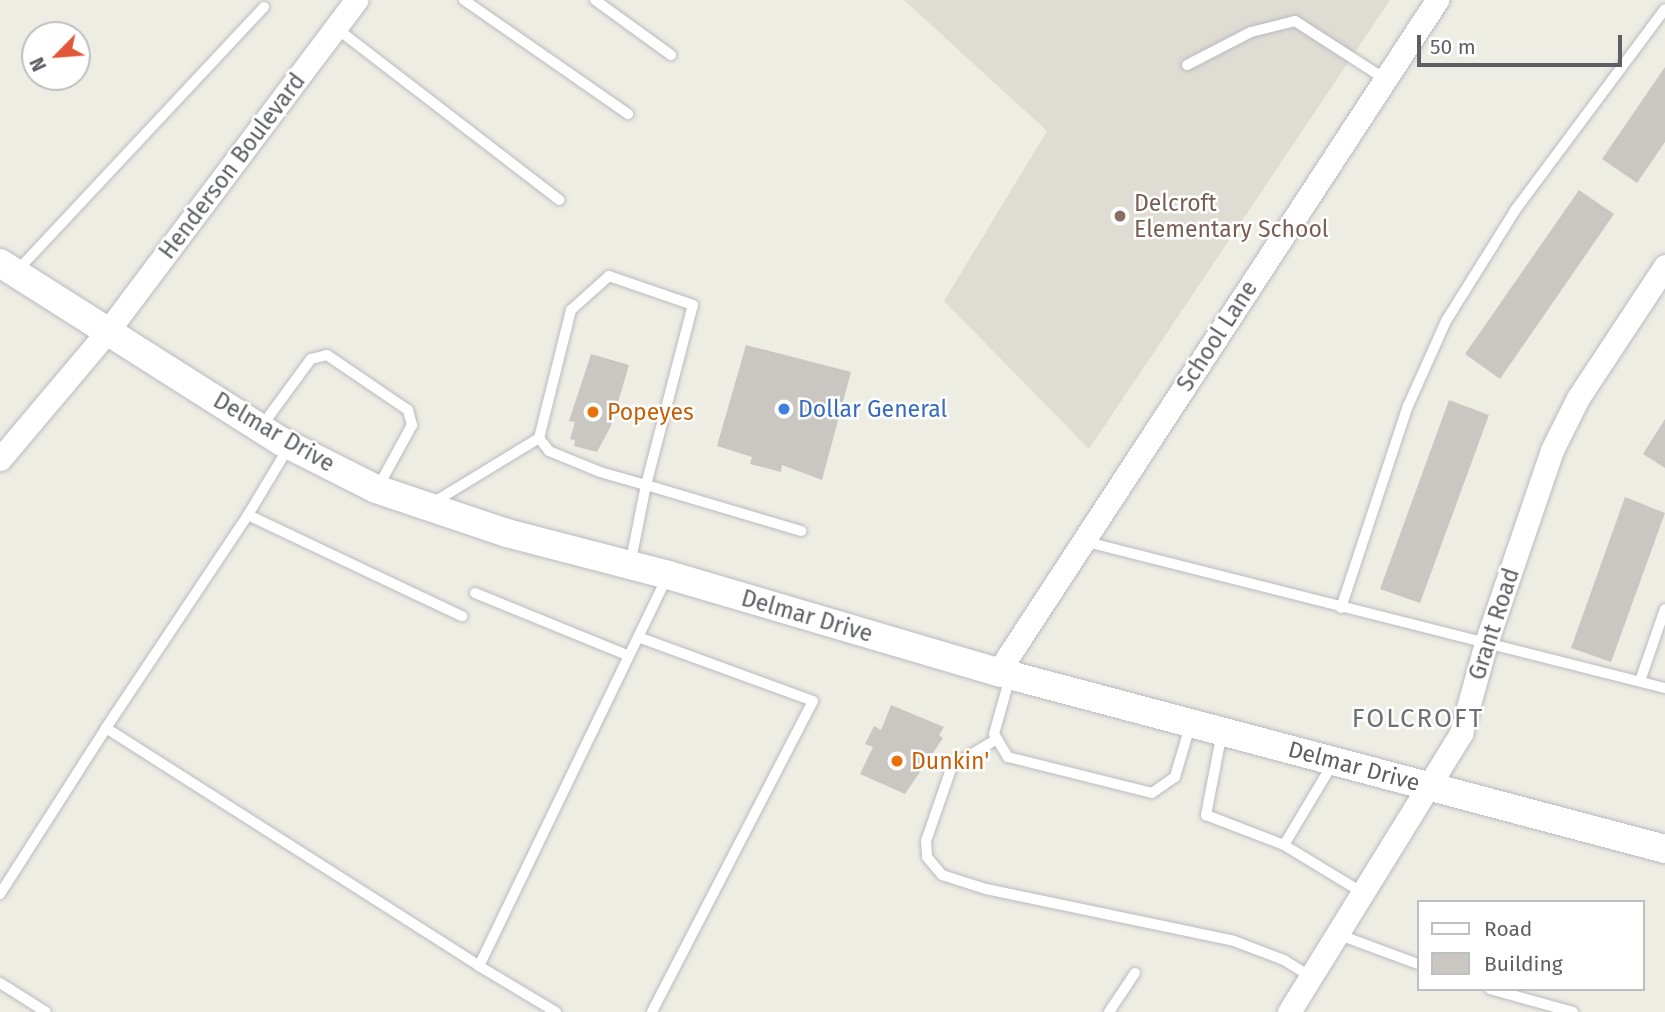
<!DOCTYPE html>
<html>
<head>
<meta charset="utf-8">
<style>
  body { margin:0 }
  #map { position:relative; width:1665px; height:1012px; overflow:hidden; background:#eeede4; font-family:"Fira Sans",sans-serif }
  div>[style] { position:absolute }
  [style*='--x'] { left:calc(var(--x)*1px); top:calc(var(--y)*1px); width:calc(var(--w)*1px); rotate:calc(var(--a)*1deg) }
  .education>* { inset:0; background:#dedcd3 }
  .building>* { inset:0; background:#cac7c2 }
  .roads { filter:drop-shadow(0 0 2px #b9bbc0) drop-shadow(0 0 2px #b9bbc0) }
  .service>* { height:10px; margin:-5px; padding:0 5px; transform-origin:5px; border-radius:5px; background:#fff }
  .minor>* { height:23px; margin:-11.5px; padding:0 11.5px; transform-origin:11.5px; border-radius:11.5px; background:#fff }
  .tertiary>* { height:28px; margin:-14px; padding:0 14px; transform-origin:14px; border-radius:14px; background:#fff }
  .dots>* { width:19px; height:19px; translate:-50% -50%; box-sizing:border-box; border:4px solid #fff; border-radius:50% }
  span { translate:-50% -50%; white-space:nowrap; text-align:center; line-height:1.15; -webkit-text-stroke:5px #fff; paint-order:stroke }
  .street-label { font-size:23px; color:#5c5f64 }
  .education-label { font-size:23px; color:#785e54 }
  .left { translate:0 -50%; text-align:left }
  .shop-label { font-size:23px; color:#366cbe }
  .food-label { font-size:23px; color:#c56008 }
  .quarter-label { font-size:26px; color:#6d7176; letter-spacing:2px }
  .legend { position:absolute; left:1417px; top:900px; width:228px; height:91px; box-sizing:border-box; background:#fff; border:2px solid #bebfc1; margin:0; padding:9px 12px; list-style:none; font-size:21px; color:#5c5f64 }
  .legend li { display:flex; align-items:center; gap:14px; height:35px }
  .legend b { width:35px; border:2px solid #bebfc1 }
  .north { position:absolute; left:21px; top:21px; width:70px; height:70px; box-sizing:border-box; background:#fff; border:2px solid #bebfc1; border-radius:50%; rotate:245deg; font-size:19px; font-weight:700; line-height:28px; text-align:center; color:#5c5f64 }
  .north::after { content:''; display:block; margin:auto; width:24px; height:32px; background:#df5839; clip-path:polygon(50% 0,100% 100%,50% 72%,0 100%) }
  .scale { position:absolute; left:1417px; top:35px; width:205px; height:32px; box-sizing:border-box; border:4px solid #5c5f64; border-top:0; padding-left:9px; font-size:21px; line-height:24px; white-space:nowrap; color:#5c5f64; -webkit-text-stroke:5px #fff; paint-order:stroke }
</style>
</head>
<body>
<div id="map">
  <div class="education">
    <div style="clip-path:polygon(904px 0,1390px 0,1089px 449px,944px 301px,1047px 131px)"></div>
  </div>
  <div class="building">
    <div style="clip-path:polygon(1665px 67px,1665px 142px,1637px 183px,1602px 159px)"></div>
    <div style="clip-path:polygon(1579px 190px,1614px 214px,1500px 379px,1465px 354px)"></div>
    <div style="clip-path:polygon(746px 345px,851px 372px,822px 480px,782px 465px,781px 472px,750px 464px,752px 457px,717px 446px)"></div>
    <div style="clip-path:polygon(591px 354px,629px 365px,611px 426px,597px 452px,574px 446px,575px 440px,570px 439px,575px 422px,569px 421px)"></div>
    <div style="clip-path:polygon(1449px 400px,1489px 415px,1420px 603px,1380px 589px)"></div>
    <div style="clip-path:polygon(1665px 419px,1665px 468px,1643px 454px)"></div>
    <div style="clip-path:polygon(1625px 497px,1665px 513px,1611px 662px,1571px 648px)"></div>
    <div style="clip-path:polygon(891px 705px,944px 727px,939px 735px,943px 738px,905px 794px,860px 774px,873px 747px,865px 744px,874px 726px,881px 730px)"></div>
  </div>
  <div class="roads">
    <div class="service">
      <div style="--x:464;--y:0;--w:200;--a:34.8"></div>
      <div style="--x:595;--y:0;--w:94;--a:35.9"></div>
      <div style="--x:336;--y:28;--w:282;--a:37.6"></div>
      <div style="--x:1187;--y:65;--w:72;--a:-27.3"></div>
      <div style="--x:1251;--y:32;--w:45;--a:-14"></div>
      <div style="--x:1295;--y:21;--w:107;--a:32.8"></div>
      <div style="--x:16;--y:272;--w:363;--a:-46.9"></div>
      <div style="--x:261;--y:427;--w:84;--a:-53.7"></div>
      <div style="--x:311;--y:359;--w:16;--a:-14"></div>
      <div style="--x:327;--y:355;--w:98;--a:34.2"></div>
      <div style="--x:408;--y:410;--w:16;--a:75"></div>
      <div style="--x:412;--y:425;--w:71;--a:118.7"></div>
      <div style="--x:290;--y:445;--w:82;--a:121"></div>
      <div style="--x:248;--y:515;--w:256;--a:123.7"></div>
      <div style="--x:106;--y:728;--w:442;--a:32.5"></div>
      <div style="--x:479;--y:966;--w:432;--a:-64.2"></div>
      <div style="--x:431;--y:504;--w:127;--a:-31.4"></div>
      <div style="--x:248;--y:515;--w:237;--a:25.3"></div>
      <div style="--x:1083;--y:541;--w:600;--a:14.18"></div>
      <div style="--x:630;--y:565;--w:82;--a:-78.7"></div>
      <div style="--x:646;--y:485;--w:186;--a:-75.4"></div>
      <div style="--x:693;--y:305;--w:89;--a:-161"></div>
      <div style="--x:609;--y:276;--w:51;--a:138.2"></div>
      <div style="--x:571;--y:310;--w:132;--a:104"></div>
      <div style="--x:539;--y:438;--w:16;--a:52"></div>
      <div style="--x:549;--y:451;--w:55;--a:22.4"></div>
      <div style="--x:600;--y:472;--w:48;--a:15.8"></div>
      <div style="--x:646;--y:485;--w:162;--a:16.5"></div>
      <div style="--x:475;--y:593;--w:166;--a:22.2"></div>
      <div style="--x:1341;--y:608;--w:213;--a:-71.7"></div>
      <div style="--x:1408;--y:406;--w:93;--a:-65.9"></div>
      <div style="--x:1446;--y:321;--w:132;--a:-58"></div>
      <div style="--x:1516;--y:209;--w:249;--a:-53.3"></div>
      <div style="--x:638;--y:637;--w:186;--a:20.1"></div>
      <div style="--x:813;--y:701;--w:350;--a:117.4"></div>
      <div style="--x:1010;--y:677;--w:59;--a:105.7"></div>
      <div style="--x:994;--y:734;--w:27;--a:59"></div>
      <div style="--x:1008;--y:757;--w:148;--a:14"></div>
      <div style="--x:1152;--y:793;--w:28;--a:-35"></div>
      <div style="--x:1175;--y:777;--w:53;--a:-73.6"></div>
      <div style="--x:1640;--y:681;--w:76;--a:-70.9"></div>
      <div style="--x:1222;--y:732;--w:85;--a:100.9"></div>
      <div style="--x:1206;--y:815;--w:84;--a:21"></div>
      <div style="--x:1284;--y:845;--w:92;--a:31.3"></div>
      <div style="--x:997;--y:739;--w:52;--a:149"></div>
      <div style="--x:952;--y:766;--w:79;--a:109.1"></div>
      <div style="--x:926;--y:841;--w:16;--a:86"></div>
      <div style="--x:927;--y:857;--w:23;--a:50"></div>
      <div style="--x:942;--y:875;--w:46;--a:17.7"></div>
      <div style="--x:986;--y:889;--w:253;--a:11.8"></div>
      <div style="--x:1234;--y:941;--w:53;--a:20.8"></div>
      <div style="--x:1284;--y:960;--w:32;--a:32"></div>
      <div style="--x:1284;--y:845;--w:96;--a:-59.1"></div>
      <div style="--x:0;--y:894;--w:197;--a:-57.4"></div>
      <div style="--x:1337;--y:934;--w:86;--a:20.3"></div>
      <div style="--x:479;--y:966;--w:90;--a:30.9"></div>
      <div style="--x:0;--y:983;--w:54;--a:32.2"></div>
      <div style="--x:1490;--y:989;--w:86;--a:15.5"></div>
      <div style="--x:1109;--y:1012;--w:47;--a:-56.3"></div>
    </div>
    <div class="minor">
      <div style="--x:0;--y:459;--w:166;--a:-49.9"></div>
      <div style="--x:107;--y:332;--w:415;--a:-53.1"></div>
      <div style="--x:998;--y:672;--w:803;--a:-56.84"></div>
      <div style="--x:1289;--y:1012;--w:328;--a:-58.3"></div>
      <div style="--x:1461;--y:733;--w:93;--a:-74.5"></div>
      <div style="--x:1486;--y:643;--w:204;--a:-71.1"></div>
      <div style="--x:1552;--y:450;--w:58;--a:-63.4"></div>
      <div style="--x:1578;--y:398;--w:158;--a:-56.6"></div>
    </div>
    <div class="tertiary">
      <div style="--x:0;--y:263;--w:333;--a:32.4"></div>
      <div style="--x:281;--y:441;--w:106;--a:26.8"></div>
      <div style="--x:376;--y:489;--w:138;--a:18.6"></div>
      <div style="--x:507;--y:533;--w:166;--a:14.6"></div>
      <div style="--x:668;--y:575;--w:344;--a:16.4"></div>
      <div style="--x:998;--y:672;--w:690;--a:14.86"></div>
    </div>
  </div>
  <div class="dots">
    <div style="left:1120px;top:216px;background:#8d6e63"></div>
    <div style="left:784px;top:409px;background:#3f7fe0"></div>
    <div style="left:593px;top:412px;background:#e8710a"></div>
    <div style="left:897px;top:761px;background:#e8710a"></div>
  </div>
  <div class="street-label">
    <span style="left:232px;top:166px;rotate:-53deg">Henderson Boulevard</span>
    <span style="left:1217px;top:336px;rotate:-57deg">School Lane</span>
    <span style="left:274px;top:432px;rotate:30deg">Delmar Drive</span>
    <span style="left:807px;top:616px;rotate:16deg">Delmar Drive</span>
    <span style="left:1494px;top:624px;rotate:-72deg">Grant Road</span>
    <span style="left:1354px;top:766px;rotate:15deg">Delmar Drive</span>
  </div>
  <div class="education-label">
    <span class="left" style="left:1134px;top:216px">Delcroft<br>Elementary School</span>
  </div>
  <div class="shop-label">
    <span class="left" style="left:798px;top:409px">Dollar General</span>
  </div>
  <div class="food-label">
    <span class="left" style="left:607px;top:412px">Popeyes</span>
    <span class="left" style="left:911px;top:761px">Dunkin'</span>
  </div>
  <div class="quarter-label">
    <span style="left:1418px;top:719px">FOLCROFT</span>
  </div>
  <ul class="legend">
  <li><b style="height:9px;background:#fff"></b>Road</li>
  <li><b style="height:19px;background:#cac7c2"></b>Building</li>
  </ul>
  <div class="north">N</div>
  <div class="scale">50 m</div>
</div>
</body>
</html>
